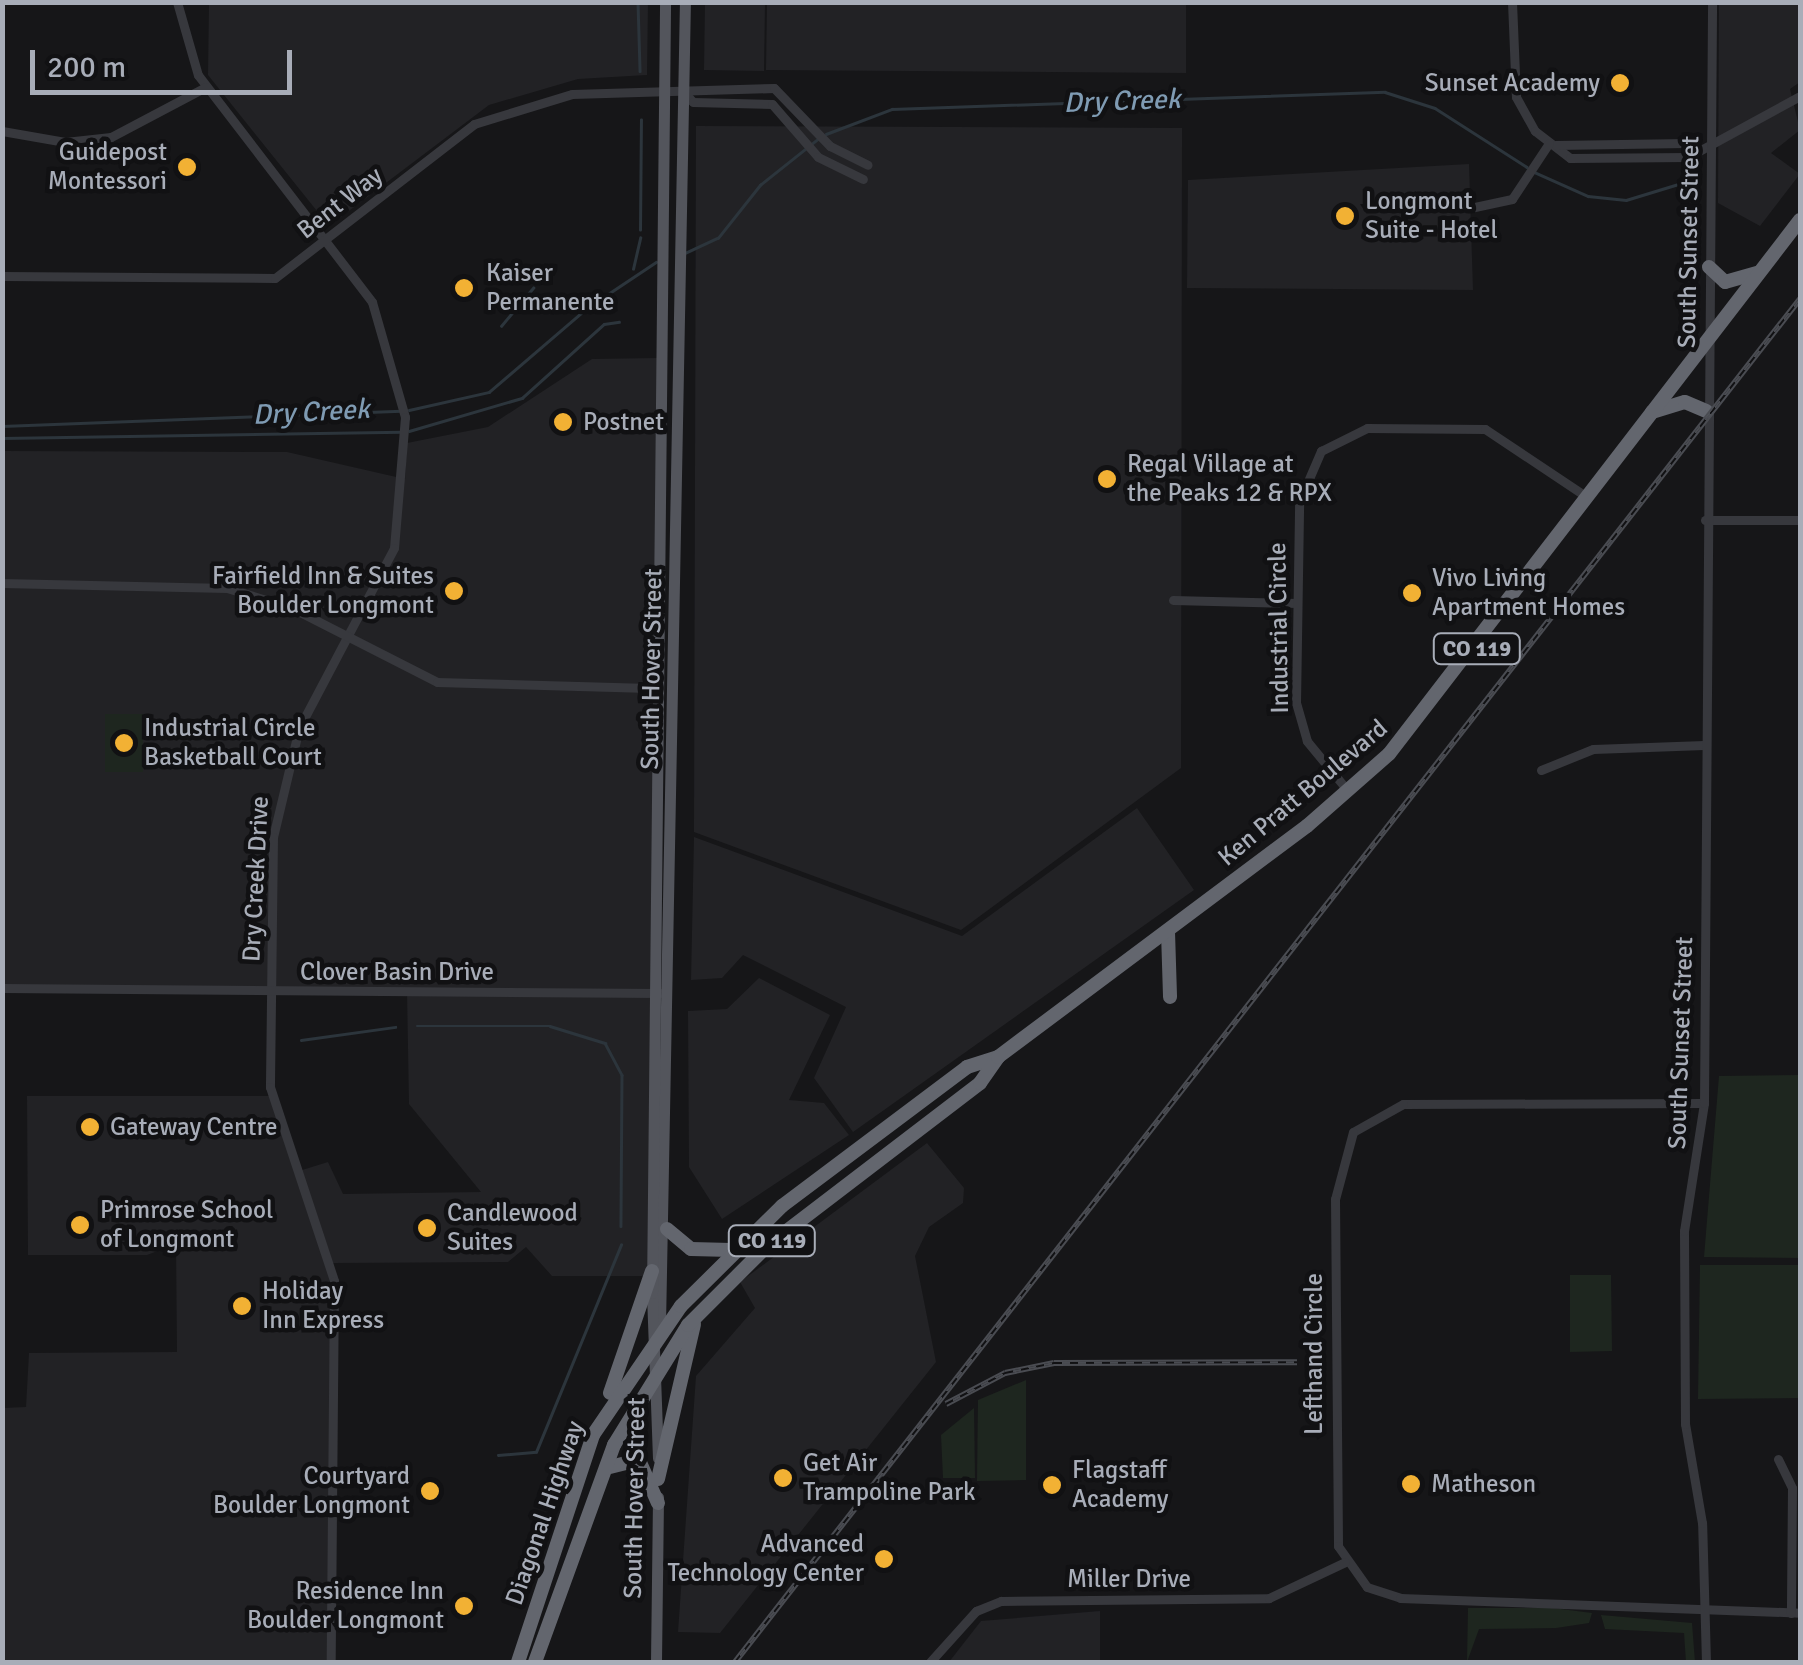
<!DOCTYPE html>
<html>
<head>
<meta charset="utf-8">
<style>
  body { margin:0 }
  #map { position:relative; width:1803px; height:1665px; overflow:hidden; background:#161618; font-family:Signika,sans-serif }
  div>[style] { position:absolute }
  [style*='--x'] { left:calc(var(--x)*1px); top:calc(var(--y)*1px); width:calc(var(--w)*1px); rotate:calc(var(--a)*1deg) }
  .built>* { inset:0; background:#222225 }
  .green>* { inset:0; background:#1e261f }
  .stream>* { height:2.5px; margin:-1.25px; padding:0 1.25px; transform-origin:1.25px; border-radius:1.25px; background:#2c353c }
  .minor>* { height:9px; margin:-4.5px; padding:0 4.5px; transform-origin:4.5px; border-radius:4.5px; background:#37383d }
  .major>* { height:11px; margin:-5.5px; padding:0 5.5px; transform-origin:5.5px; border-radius:5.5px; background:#53555c }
  .highway>* { height:14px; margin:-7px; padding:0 7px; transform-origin:7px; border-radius:7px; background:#63666e }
  .rail>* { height:6px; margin-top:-3px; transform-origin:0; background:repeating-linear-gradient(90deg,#111113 0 8px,#4a4c52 0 16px); box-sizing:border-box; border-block:2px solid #4a4c52 }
  .dots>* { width:28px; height:28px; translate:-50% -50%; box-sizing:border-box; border:5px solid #111113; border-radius:50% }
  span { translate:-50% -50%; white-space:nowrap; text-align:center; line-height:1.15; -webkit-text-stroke:9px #111113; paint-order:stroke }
  .shield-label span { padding:2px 8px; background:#111113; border:2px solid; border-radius:8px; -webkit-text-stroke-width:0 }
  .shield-label { font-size:22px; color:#a8adb8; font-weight:700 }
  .poi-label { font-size:25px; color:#a8adb8 }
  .right { translate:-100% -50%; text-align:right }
  .left { translate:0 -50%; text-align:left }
  .street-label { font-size:25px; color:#a8adb8 }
  .water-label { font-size:28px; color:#7f9bb3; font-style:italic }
  .frame { position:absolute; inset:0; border:5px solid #a8adb8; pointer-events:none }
  .scale { position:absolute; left:30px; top:50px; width:262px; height:45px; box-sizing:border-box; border:5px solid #a8adb8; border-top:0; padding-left:12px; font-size:30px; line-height:35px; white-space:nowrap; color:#a8adb8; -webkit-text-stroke:8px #111113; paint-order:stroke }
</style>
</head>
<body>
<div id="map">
  <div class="built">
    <div style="clip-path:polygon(209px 3px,648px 3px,647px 75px,578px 79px,489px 105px,329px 226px,208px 75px)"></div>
    <div style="clip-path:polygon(705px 3px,765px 3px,764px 71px,704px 70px)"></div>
    <div style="clip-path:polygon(767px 3px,1186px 3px,1186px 73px,766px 70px)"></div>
    <div style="clip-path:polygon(1719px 3px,1800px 3px,1800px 82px,1790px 89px,1800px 130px,1771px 153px,1800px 174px,1760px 226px,1718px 203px)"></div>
    <div style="clip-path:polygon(696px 126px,1182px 128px,1181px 768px,961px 930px,694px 832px)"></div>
    <div style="clip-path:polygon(1469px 164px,1473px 290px,1187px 288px,1188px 180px)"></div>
    <div style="clip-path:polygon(658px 358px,651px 1276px,552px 1276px,526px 1247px,508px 1262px,332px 1263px,331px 1662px,3px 1662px,3px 1408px,26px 1407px,29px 1353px,177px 1352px,176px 1244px,147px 1255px,28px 1255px,27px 1096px,272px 1096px,299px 1171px,328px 1162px,343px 1194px,481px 1192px,409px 1104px,407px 991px,3px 988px,3px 451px,287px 452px,405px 479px,407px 443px,488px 427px,592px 359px)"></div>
    <div style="clip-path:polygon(1137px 808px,1194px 890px,853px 1132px,814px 1078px,846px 1007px,743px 955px,722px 978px,691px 980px,694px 837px,962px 936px)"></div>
    <div style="clip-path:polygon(759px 978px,830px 1015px,789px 1100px,824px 1103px,849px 1135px,722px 1219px,689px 1167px,688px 1011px,727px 1009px)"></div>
    <div style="clip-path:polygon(927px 1143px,964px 1188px,963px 1203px,929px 1227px,915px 1256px,936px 1362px,720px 1633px,678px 1632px,696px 1376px,755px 1308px,740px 1282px)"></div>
    <div style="clip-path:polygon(1100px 1611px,1100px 1662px,949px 1662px,981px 1621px)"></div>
  </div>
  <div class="green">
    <div style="clip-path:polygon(105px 714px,143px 714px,143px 772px,105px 772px)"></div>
    <div style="clip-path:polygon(1800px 1075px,1800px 1258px,1704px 1257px,1719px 1076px)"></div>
    <div style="clip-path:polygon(1700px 1265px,1800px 1265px,1800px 1398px,1698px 1399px)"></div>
    <div style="clip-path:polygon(1570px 1275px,1611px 1275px,1612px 1351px,1570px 1352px)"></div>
    <div style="clip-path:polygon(1026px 1380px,1026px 1480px,977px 1481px,978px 1400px)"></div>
    <div style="clip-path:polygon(974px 1408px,975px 1478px,943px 1478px,941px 1435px)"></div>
    <div style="clip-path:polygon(1468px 1608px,1553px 1608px,1592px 1613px,1589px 1623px,1556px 1628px,1479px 1629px,1467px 1662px)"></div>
    <div style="clip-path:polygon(1601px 1615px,1692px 1623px,1695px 1662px,1686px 1662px,1684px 1633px,1605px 1629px)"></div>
  </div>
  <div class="stream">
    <div style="--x:638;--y:2;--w:69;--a:88.3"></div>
    <div style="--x:826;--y:134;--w:71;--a:-20.7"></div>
    <div style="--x:892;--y:109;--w:493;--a:-2"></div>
    <div style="--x:1385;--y:92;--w:52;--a:17.7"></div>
    <div style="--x:1435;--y:108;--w:109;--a:32.7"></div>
    <div style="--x:1534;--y:172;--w:59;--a:24"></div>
    <div style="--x:1588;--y:196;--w:38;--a:6"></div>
    <div style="--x:1626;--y:200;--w:62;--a:-17"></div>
    <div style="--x:640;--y:230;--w:110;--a:-89.5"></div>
    <div style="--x:683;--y:254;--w:38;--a:-25"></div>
    <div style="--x:718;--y:238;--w:68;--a:-51.6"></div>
    <div style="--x:760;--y:185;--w:75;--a:-38.5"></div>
    <div style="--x:633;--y:269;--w:32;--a:-77"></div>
    <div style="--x:596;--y:302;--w:72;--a:-33.7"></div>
    <div style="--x:501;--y:326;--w:50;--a:-49.9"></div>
    <div style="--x:409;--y:410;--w:82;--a:-12.7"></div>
    <div style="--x:489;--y:392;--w:129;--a:-40.6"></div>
    <div style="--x:2;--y:426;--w:399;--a:-2.2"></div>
    <div style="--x:409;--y:431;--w:118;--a:-16.3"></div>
    <div style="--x:522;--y:398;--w:110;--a:-42.1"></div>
    <div style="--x:604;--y:324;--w:15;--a:-8"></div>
    <div style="--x:2;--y:438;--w:399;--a:-0.9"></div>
    <div style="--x:417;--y:1026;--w:133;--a:0"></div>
    <div style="--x:550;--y:1026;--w:58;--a:17.2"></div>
    <div style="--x:605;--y:1043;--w:36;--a:62"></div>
    <div style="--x:622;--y:1075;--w:151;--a:90.4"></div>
    <div style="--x:301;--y:1040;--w:95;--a:-7.9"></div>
    <div style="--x:498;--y:1455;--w:38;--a:-5"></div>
    <div style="--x:536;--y:1452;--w:224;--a:-67.7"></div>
  </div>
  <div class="minor">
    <div style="--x:177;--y:2;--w:76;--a:74"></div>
    <div style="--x:198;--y:75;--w:286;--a:52.5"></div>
    <div style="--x:372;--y:302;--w:120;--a:74"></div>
    <div style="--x:405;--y:417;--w:131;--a:94.8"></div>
    <div style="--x:394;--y:548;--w:204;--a:117.8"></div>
    <div style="--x:299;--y:728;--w:112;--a:103.4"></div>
    <div style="--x:273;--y:837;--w:250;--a:90.7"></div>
    <div style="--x:270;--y:1087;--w:204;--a:71.7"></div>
    <div style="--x:334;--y:1281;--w:381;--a:90.5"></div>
    <div style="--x:1512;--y:2;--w:95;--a:87.6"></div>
    <div style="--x:1516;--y:97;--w:39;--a:61"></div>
    <div style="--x:1535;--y:131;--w:44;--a:37.6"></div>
    <div style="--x:1570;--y:158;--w:118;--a:-0.5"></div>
    <div style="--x:1688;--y:157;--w:128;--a:-28.6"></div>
    <div style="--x:684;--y:92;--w:13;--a:48"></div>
    <div style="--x:693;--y:102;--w:79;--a:1.5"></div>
    <div style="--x:772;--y:104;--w:70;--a:49"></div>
    <div style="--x:818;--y:157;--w:50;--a:26.1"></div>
    <div style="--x:2;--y:131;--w:64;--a:9.9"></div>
    <div style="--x:65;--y:142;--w:46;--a:-6.2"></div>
    <div style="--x:111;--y:137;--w:107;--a:-27.8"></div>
    <div style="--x:1556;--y:145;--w:130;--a:-0.9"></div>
    <div style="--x:1686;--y:143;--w:13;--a:39"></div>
    <div style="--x:1470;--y:208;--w:43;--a:-12.1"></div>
    <div style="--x:1512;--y:199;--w:67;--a:-56.5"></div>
    <div style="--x:2;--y:276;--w:273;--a:0.4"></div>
    <div style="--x:275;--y:278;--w:252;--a:-37.7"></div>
    <div style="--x:474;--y:124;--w:102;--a:-17"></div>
    <div style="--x:572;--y:94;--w:202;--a:-1.7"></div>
    <div style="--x:774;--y:88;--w:81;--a:46"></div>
    <div style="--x:830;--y:146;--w:42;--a:26.6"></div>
    <div style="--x:1705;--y:520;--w:95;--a:0"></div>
    <div style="--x:2;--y:583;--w:225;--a:1.3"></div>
    <div style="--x:227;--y:588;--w:68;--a:17.1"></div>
    <div style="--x:292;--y:608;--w:163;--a:27"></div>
    <div style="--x:437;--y:682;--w:221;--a:1.6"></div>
    <div style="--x:1173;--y:600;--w:124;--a:1.4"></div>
    <div style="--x:1541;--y:770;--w:56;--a:-22"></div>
    <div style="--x:1593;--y:749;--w:111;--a:-2.1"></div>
    <div style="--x:1348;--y:791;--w:65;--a:-129.4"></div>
    <div style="--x:1307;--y:741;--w:40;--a:-106"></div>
    <div style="--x:1296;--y:703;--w:201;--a:-89.1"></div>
    <div style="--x:1299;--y:502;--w:56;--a:-66.7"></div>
    <div style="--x:1321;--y:451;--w:51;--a:-26.6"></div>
    <div style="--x:1367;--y:428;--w:118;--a:0.5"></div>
    <div style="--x:1485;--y:429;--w:123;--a:33.7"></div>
    <div style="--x:2;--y:988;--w:658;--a:0.44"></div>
    <div style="--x:1704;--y:1103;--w:301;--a:179.8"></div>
    <div style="--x:1403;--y:1104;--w:57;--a:150.8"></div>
    <div style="--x:1353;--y:1132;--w:69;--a:105"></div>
    <div style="--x:1335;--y:1199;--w:347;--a:89.5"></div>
    <div style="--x:1338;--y:1546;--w:50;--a:54.7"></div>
    <div style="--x:1367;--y:1587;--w:35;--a:18"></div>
    <div style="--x:1400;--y:1598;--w:400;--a:2.1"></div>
    <div style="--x:1778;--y:1459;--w:32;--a:64"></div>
    <div style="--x:1792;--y:1488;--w:125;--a:90.5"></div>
    <div style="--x:930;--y:1662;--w:69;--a:-48"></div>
    <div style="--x:976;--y:1611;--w:27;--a:-22"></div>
    <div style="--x:1001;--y:1601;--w:268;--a:-0.6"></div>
    <div style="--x:1269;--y:1598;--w:84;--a:-25.3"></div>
    <div style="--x:1706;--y:1662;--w:139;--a:-91.6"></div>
    <div style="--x:1702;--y:1523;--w:100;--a:-99.7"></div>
    <div style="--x:1685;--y:1424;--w:193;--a:-90.3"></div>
    <div style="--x:1684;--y:1231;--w:130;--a:-81.1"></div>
    <div style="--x:1704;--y:1103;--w:1101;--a:-89.58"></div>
  </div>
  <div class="major">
    <div style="--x:660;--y:1325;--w:1323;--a:-88.92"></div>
    <div style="--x:658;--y:1458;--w:165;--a:-92.1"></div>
    <div style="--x:652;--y:1293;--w:1291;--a:-89.42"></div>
    <div style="--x:656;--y:1662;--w:165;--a:-89.3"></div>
  </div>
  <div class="highway">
    <div style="--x:1709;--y:267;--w:22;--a:43"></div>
    <div style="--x:1725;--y:282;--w:33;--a:-16"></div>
    <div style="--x:1652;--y:412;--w:34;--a:-17"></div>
    <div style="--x:1685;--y:402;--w:23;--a:23"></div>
    <div style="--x:1168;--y:932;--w:65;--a:88.2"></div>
    <div style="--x:667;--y:1229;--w:31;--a:40"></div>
    <div style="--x:691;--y:1249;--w:40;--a:1.4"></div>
    <div style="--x:610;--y:1393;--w:129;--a:-71"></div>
    <div style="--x:606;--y:1468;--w:34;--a:-14"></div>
    <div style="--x:639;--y:1460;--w:47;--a:66.2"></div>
    <div style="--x:658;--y:1479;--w:159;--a:-76.9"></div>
    <div style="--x:518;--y:1662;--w:239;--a:-71.7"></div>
    <div style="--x:593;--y:1435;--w:156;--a:-55.7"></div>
    <div style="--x:681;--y:1306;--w:142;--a:-44.7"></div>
    <div style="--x:782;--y:1206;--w:231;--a:-36.9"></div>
    <div style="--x:967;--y:1067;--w:33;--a:-18"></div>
    <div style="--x:535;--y:1662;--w:231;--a:-70"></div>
    <div style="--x:614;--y:1445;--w:141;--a:-58.3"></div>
    <div style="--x:688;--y:1325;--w:112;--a:-45"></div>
    <div style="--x:767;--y:1246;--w:268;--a:-37.4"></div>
    <div style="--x:980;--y:1083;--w:32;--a:-55"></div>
    <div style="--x:998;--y:1057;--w:386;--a:-36.8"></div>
    <div style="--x:1307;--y:826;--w:109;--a:-41.3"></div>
    <div style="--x:1389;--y:754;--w:674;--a:-52.42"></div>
  </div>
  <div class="rail">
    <div style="--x:946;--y:1404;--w:67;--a:-27.7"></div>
    <div style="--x:1005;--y:1373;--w:50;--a:-11.5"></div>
    <div style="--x:1054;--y:1363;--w:243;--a:-0.2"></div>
    <div style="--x:735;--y:1662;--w:1730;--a:-52"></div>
  </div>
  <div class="dots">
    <div style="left:1620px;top:83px;background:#f2b134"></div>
    <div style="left:187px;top:167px;background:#f2b134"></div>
    <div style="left:1345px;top:216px;background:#f2b134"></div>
    <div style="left:464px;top:288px;background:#f2b134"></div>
    <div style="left:563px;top:422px;background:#f2b134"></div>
    <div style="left:1107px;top:479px;background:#f2b134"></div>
    <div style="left:454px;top:591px;background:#f2b134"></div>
    <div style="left:1412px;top:593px;background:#f2b134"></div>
    <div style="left:124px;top:743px;background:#f2b134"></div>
    <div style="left:90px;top:1127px;background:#f2b134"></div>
    <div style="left:80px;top:1225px;background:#f2b134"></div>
    <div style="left:427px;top:1228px;background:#f2b134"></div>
    <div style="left:242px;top:1306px;background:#f2b134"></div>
    <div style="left:783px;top:1478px;background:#f2b134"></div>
    <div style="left:1411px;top:1484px;background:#f2b134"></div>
    <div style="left:1052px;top:1485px;background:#f2b134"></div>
    <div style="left:430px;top:1491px;background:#f2b134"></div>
    <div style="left:884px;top:1559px;background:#f2b134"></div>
    <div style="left:464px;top:1606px;background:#f2b134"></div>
  </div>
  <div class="shield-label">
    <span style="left:1477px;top:649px">CO 119</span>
    <span style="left:772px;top:1241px">CO 119</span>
  </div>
  <div class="poi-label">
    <span class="right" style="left:1600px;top:83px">Sunset Academy</span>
    <span class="right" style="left:167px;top:167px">Guidepost<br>Montessori</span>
    <span class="left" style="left:1365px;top:216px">Longmont<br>Suite - Hotel</span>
    <span class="left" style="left:486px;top:288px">Kaiser<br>Permanente</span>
    <span class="left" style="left:583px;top:422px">Postnet</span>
    <span class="left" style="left:1127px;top:479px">Regal Village at<br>the Peaks 12 &amp; RPX</span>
    <span class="right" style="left:434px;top:591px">Fairfield Inn &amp; Suites<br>Boulder Longmont</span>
    <span class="left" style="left:1432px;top:593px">Vivo Living<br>Apartment Homes</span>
    <span class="left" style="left:144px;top:743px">Industrial Circle<br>Basketball Court</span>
    <span class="left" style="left:110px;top:1127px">Gateway Centre</span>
    <span class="left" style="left:100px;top:1225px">Primrose School<br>of Longmont</span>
    <span class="left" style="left:447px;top:1228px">Candlewood<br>Suites</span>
    <span class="left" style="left:262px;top:1306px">Holiday<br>Inn Express</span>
    <span class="left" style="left:803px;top:1478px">Get Air<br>Trampoline Park</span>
    <span class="left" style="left:1072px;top:1485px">Flagstaff<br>Academy</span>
    <span class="right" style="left:410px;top:1491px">Courtyard<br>Boulder Longmont</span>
    <span class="left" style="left:1431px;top:1484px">Matheson</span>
    <span class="right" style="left:864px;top:1559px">Advanced<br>Technology Center</span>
    <span class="right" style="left:444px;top:1606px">Residence Inn<br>Boulder Longmont</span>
  </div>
  <div class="street-label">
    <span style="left:340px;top:203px;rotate:-38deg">Bent Way</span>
    <span style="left:1689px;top:242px;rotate:-89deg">South Sunset Street</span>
    <span style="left:1279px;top:628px;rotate:-91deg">Industrial Circle</span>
    <span style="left:652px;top:669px;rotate:-89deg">South Hover Street</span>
    <span style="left:1303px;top:793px;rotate:-40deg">Ken Pratt Boulevard</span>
    <span style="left:256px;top:879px;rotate:-87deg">Dry Creek Drive</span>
    <span style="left:397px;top:972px">Clover Basin Drive</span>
    <span style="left:1681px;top:1043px;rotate:-88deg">South Sunset Street</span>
    <span style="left:1314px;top:1354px;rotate:-90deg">Lefthand Circle</span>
    <span style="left:635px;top:1498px;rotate:-89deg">South Hover Street</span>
    <span style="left:545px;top:1513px;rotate:-71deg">Diagonal Highway</span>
    <span style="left:1129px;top:1579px">Miller Drive</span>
  </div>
  <div class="water-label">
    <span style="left:1122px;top:101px;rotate:-2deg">Dry Creek</span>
    <span style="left:311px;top:412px;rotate:-3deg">Dry Creek</span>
  </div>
  <div class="frame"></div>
  <div class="scale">200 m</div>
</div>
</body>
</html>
